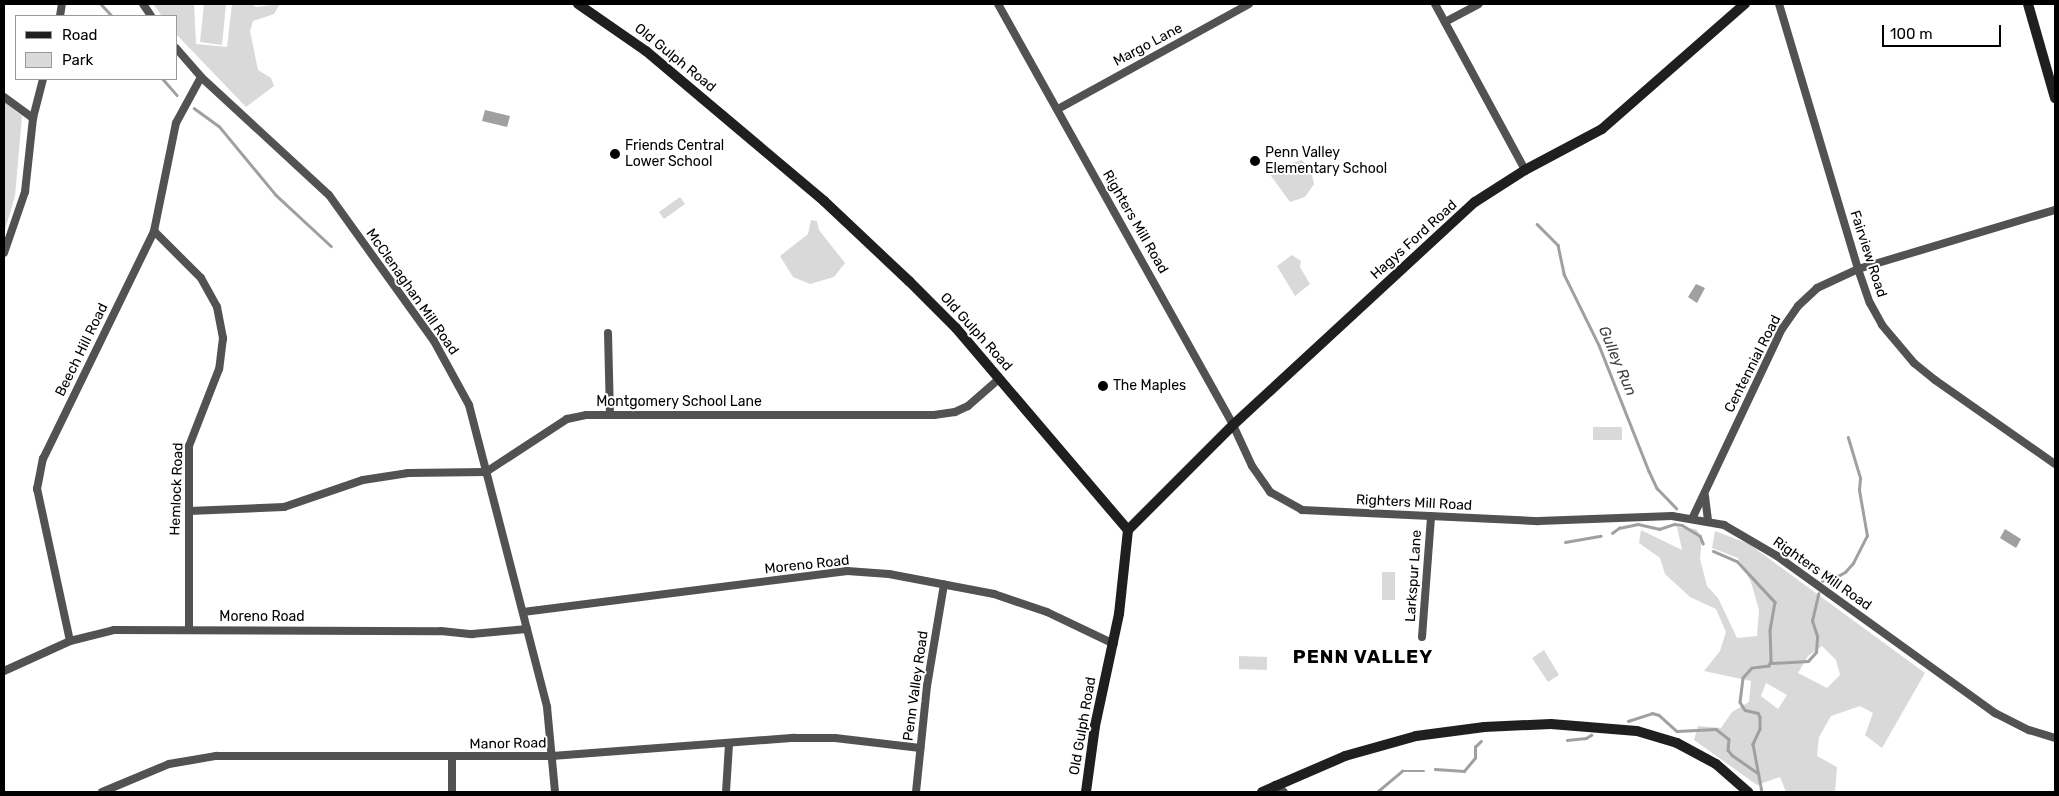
<!DOCTYPE html>
<html>
<head>
<meta charset="utf-8">
<style>
  body { margin:0 }
  #map { position:relative; width:2059px; height:796px; overflow:hidden; background:#fff; font-family:Rubik,sans-serif }
  div>[style] { position:absolute }
  [style*='--x'] { left:calc(var(--x)*1px); top:calc(var(--y)*1px); width:calc(var(--w)*1px); rotate:calc(var(--a)*1deg) }
  .green>* { inset:0; background:#d9d9d9 }
  .water>* { inset:0; background:#a0a0a0 }
  .stream>* { height:2.5px; margin:-1.25px; padding:0 1.25px; transform-origin:1.25px; border-radius:1.25px; background:#a0a0a0 }
  .street>* { height:8px; margin:-4px; padding:0 4px; transform-origin:4px; border-radius:4px; background:#525252 }
  .secondary>* { height:10px; margin:-5px; padding:0 5px; transform-origin:5px; border-radius:5px; background:#1f1f1f }
  .dots>* { width:14px; height:14px; translate:-50% -50%; box-sizing:border-box; border:2px solid #fff; border-radius:50% }
  span { translate:-50% -50%; white-space:nowrap; text-align:center; line-height:1.15; -webkit-text-stroke:4px #fff; paint-order:stroke }
  .street-label { font-size:14px; color:#000 }
  .poi-label { font-size:14px; color:#000 }
  .left { translate:0 -50%; text-align:left }
  .water-label { font-size:15px; color:#414141; font-style:italic }
  .district-label { font-size:19px; color:#000; font-weight:700; letter-spacing:1px }
  .frame { position:absolute; inset:0; border:5px solid #000; pointer-events:none }
  .legend { position:absolute; left:15px; top:15px; width:162px; height:65px; box-sizing:border-box; background:#fff; border:1px solid #999; margin:0; padding:6px 9px; list-style:none; font-size:15px; color:#000 }
  .legend li { display:flex; align-items:center; gap:10px; height:25px }
  .legend b { width:25px; border:1px solid #999 }
  .scale { position:absolute; left:1882px; top:25px; width:119px; height:22px; box-sizing:border-box; border:2px solid #000; border-top:0; padding-left:6px; font-size:15px; line-height:18px; white-space:nowrap; color:#000; -webkit-text-stroke:4px #fff; paint-order:stroke }
</style>
</head>
<body>
<div id="map">
  <div class="green">
    <div style="clip-path:polygon(153px 4px,194px 4px,196px 44px,227px 47px,232px 4px,251px 4px,256px 7px,280px 4px,274px 14px,253px 21px,250px 31px,258px 70px,271px 78px,274px 86px,246px 107px,176px 34px,176px 16px,162px 16px)"></div>
    <div style="clip-path:polygon(204px 4px,226px 4px,222px 45px,200px 42px)"></div>
    <div style="clip-path:polygon(4px 102px,22px 116px,15px 196px,4px 233px)"></div>
    <div style="clip-path:polygon(1301px 160px,1310px 167px,1314px 184px,1305px 197px,1290px 202px,1269px 173px)"></div>
    <div style="clip-path:polygon(680px 197px,685px 204px,664px 219px,659px 212px)"></div>
    <div style="clip-path:polygon(811px 220px,817px 221px,819px 230px,845px 263px,834px 277px,810px 284px,793px 277px,780px 256px,808px 234px)"></div>
    <div style="clip-path:polygon(1292px 255px,1301px 261px,1300px 267px,1310px 284px,1295px 296px,1277px 266px)"></div>
    <div style="clip-path:polygon(1593px 427px,1622px 427px,1622px 440px,1593px 440px)"></div>
    <div style="clip-path:polygon(evenodd,1677px 527px,1696px 529px,1702px 537px,1700px 559px,1707px 586px,1718px 598px,1737px 638px,1757px 636px,1759px 610px,1751px 582px,1738px 558px,1712px 548px,1715px 531px,1749px 544px,1925px 673px,1882px 748px,1865px 735px,1873px 713px,1860px 706px,1831px 716px,1819px 737px,1817px 756px,1837px 767px,1835px 792px,1786px 792px,1780px 777px,1757px 785px,1694px 740px,1698px 726px,1721px 728px,1732px 712px,1749px 702px,1751px 681px,1704px 671px,1720px 651px,1726px 632px,1716px 609px,1690px 597px,1665px 574px,1660px 558px,1639px 543px,1641px 530px,1682px 550px,1677px 527px,1822px 646px,1836px 660px,1840px 675px,1827px 688px,1798px 673px,1808px 656px,1822px 646px,1677px 527px,1766px 683px,1787px 695px,1778px 709px,1761px 696px,1766px 683px)"></div>
    <div style="clip-path:polygon(1382px 572px,1395px 572px,1395px 600px,1382px 600px)"></div>
    <div style="clip-path:polygon(1544px 650px,1559px 675px,1548px 682px,1532px 658px)"></div>
    <div style="clip-path:polygon(1239px 656px,1267px 657px,1267px 670px,1239px 669px)"></div>
  </div>
  <div class="water">
    <div style="clip-path:polygon(485px 110px,510px 116px,507px 127px,482px 121px)"></div>
    <div style="clip-path:polygon(1696px 284px,1705px 288px,1697px 303px,1688px 297px)"></div>
    <div style="clip-path:polygon(2005px 529px,2021px 539px,2016px 548px,2000px 538px)"></div>
  </div>
  <div class="stream">
    <div style="--x:101;--y:4;--w:16;--a:47"></div>
    <div style="--x:163;--y:79;--w:21;--a:49"></div>
    <div style="--x:194;--y:108;--w:31;--a:36"></div>
    <div style="--x:219;--y:126;--w:89;--a:50.4"></div>
    <div style="--x:276;--y:195;--w:75;--a:42.8"></div>
    <div style="--x:1537;--y:224;--w:30;--a:45"></div>
    <div style="--x:1558;--y:245;--w:30;--a:78"></div>
    <div style="--x:1564;--y:274;--w:79;--a:63.8"></div>
    <div style="--x:1599;--y:345;--w:136;--a:68.4"></div>
    <div style="--x:1649;--y:471;--w:19;--a:65"></div>
    <div style="--x:1657;--y:488;--w:28;--a:46"></div>
    <div style="--x:1612;--y:533;--w:9;--a:-36"></div>
    <div style="--x:1619;--y:528;--w:19;--a:-12"></div>
    <div style="--x:1638;--y:524;--w:22;--a:13"></div>
    <div style="--x:1659;--y:529;--w:16;--a:-18"></div>
    <div style="--x:1674;--y:524;--w:8;--a:7"></div>
    <div style="--x:1682;--y:525;--w:21;--a:31"></div>
    <div style="--x:1700;--y:536;--w:8;--a:67"></div>
    <div style="--x:1565;--y:542;--w:36;--a:-10"></div>
    <div style="--x:1713;--y:551;--w:26;--a:23"></div>
    <div style="--x:1737;--y:561;--w:56;--a:47.2"></div>
    <div style="--x:1775;--y:602;--w:28;--a:100"></div>
    <div style="--x:1770;--y:630;--w:31;--a:88"></div>
    <div style="--x:1771;--y:661;--w:5;--a:112"></div>
    <div style="--x:1769;--y:666;--w:17;--a:173"></div>
    <div style="--x:1752;--y:668;--w:13;--a:132"></div>
    <div style="--x:1743;--y:678;--w:24;--a:97"></div>
    <div style="--x:1740;--y:702;--w:9;--a:58"></div>
    <div style="--x:1745;--y:710;--w:13;--a:13"></div>
    <div style="--x:1758;--y:713;--w:4;--a:63"></div>
    <div style="--x:1760;--y:717;--w:12;--a:90"></div>
    <div style="--x:1760;--y:729;--w:17;--a:115"></div>
    <div style="--x:1753;--y:744;--w:49;--a:79.4"></div>
    <div style="--x:1822;--y:581;--w:9;--a:-58"></div>
    <div style="--x:1827;--y:573;--w:11;--a:15"></div>
    <div style="--x:1838;--y:576;--w:8;--a:-30"></div>
    <div style="--x:1845;--y:572;--w:12;--a:-48"></div>
    <div style="--x:1853;--y:563;--w:30;--a:-63"></div>
    <div style="--x:1867;--y:536;--w:47;--a:-99.9"></div>
    <div style="--x:1859;--y:490;--w:12;--a:-85"></div>
    <div style="--x:1860;--y:478;--w:42;--a:-106.7"></div>
    <div style="--x:1771;--y:663;--w:37;--a:-3"></div>
    <div style="--x:1808;--y:661;--w:12;--a:-48"></div>
    <div style="--x:1816;--y:652;--w:16;--a:-86"></div>
    <div style="--x:1817;--y:636;--w:16;--a:-108"></div>
    <div style="--x:1812;--y:621;--w:28;--a:-77"></div>
    <div style="--x:1628;--y:721;--w:25;--a:-18"></div>
    <div style="--x:1652;--y:713;--w:7;--a:16"></div>
    <div style="--x:1659;--y:715;--w:24;--a:42"></div>
    <div style="--x:1677;--y:731;--w:39;--a:-3"></div>
    <div style="--x:1716;--y:729;--w:16;--a:38"></div>
    <div style="--x:1729;--y:739;--w:11;--a:95"></div>
    <div style="--x:1728;--y:750;--w:6;--a:51"></div>
    <div style="--x:1732;--y:755;--w:32;--a:35"></div>
    <div style="--x:1567;--y:740;--w:19;--a:-6"></div>
    <div style="--x:1586;--y:738;--w:6;--a:-31"></div>
    <div style="--x:1435;--y:769;--w:29;--a:4"></div>
    <div style="--x:1464;--y:771;--w:17;--a:-50"></div>
    <div style="--x:1475;--y:758;--w:11;--a:-90"></div>
    <div style="--x:1475;--y:747;--w:8;--a:-45"></div>
    <div style="--x:1377;--y:792;--w:33;--a:-40"></div>
    <div style="--x:1402;--y:771;--w:22;--a:0"></div>
  </div>
  <div class="street">
    <div style="--x:143;--y:4;--w:14;--a:56"></div>
    <div style="--x:998;--y:4;--w:482;--a:60.8"></div>
    <div style="--x:1233;--y:425;--w:45;--a:65.1"></div>
    <div style="--x:1252;--y:466;--w:32;--a:55"></div>
    <div style="--x:1270;--y:492;--w:37;--a:29"></div>
    <div style="--x:1302;--y:510;--w:237;--a:2.7"></div>
    <div style="--x:1539;--y:521;--w:133;--a:-2.2"></div>
    <div style="--x:1672;--y:516;--w:53;--a:9.8"></div>
    <div style="--x:1724;--y:525;--w:61;--a:30.3"></div>
    <div style="--x:1777;--y:556;--w:269;--a:35.8"></div>
    <div style="--x:1995;--y:713;--w:38;--a:27"></div>
    <div style="--x:2029;--y:730;--w:27;--a:17"></div>
    <div style="--x:1435;--y:4;--w:189;--a:61.5"></div>
    <div style="--x:1779;--y:4;--w:277;--a:73.4"></div>
    <div style="--x:1858;--y:269;--w:36;--a:71"></div>
    <div style="--x:1870;--y:303;--w:25;--a:61"></div>
    <div style="--x:1882;--y:325;--w:50;--a:49.9"></div>
    <div style="--x:1914;--y:363;--w:27;--a:39"></div>
    <div style="--x:1935;--y:380;--w:146;--a:35"></div>
    <div style="--x:60;--y:16;--w:12;--a:-81"></div>
    <div style="--x:1445;--y:22;--w:38;--a:-28"></div>
    <div style="--x:176;--y:48;--w:38;--a:49"></div>
    <div style="--x:201;--y:77;--w:174;--a:42.7"></div>
    <div style="--x:329;--y:195;--w:180;--a:54.3"></div>
    <div style="--x:434;--y:341;--w:73;--a:61.3"></div>
    <div style="--x:469;--y:405;--w:312;--a:75.5"></div>
    <div style="--x:547;--y:707;--w:85;--a:84.6"></div>
    <div style="--x:4;--y:97;--w:36;--a:36"></div>
    <div style="--x:1058;--y:109;--w:218;--a:-28.8"></div>
    <div style="--x:154;--y:231;--w:66;--a:45"></div>
    <div style="--x:201;--y:278;--w:33;--a:61"></div>
    <div style="--x:217;--y:307;--w:32;--a:79"></div>
    <div style="--x:223;--y:338;--w:31;--a:97"></div>
    <div style="--x:219;--y:369;--w:83;--a:111.3"></div>
    <div style="--x:189;--y:446;--w:183;--a:90"></div>
    <div style="--x:4;--y:253;--w:65;--a:-71"></div>
    <div style="--x:25;--y:192;--w:74;--a:-83.8"></div>
    <div style="--x:33;--y:118;--w:40;--a:-75.6"></div>
    <div style="--x:608;--y:333;--w:81;--a:88.6"></div>
    <div style="--x:1705;--y:496;--w:25;--a:83"></div>
    <div style="--x:189;--y:511;--w:95;--a:-2.4"></div>
    <div style="--x:284;--y:507;--w:83;--a:-18.9"></div>
    <div style="--x:363;--y:480;--w:46;--a:-8.8"></div>
    <div style="--x:408;--y:473;--w:78;--a:-0.7"></div>
    <div style="--x:486;--y:472;--w:97;--a:-33.2"></div>
    <div style="--x:567;--y:419;--w:19;--a:-12"></div>
    <div style="--x:586;--y:415;--w:348;--a:0"></div>
    <div style="--x:934;--y:415;--w:21;--a:-8"></div>
    <div style="--x:955;--y:412;--w:14;--a:-25"></div>
    <div style="--x:968;--y:406;--w:41;--a:-41.1"></div>
    <div style="--x:1692;--y:519;--w:210;--a:-64.7"></div>
    <div style="--x:1782;--y:329;--w:28;--a:-55"></div>
    <div style="--x:1798;--y:306;--w:26;--a:-43"></div>
    <div style="--x:1817;--y:288;--w:45;--a:-24.9"></div>
    <div style="--x:1858;--y:269;--w:206;--a:-16.7"></div>
    <div style="--x:523;--y:612;--w:327;--a:-7.2"></div>
    <div style="--x:847;--y:571;--w:42;--a:4.1"></div>
    <div style="--x:889;--y:574;--w:107;--a:10.8"></div>
    <div style="--x:994;--y:594;--w:56;--a:18.8"></div>
    <div style="--x:1047;--y:612;--w:74;--a:25.5"></div>
    <div style="--x:1422;--y:637;--w:121;--a:-85.7"></div>
    <div style="--x:70;--y:641;--w:156;--a:-102.2"></div>
    <div style="--x:37;--y:489;--w:31;--a:-79"></div>
    <div style="--x:43;--y:459;--w:254;--a:-64"></div>
    <div style="--x:154;--y:231;--w:110;--a:-78.5"></div>
    <div style="--x:176;--y:123;--w:52;--a:-61.5"></div>
    <div style="--x:4;--y:671;--w:72;--a:-24.4"></div>
    <div style="--x:70;--y:641;--w:45;--a:-14"></div>
    <div style="--x:114;--y:630;--w:327;--a:0.2"></div>
    <div style="--x:441;--y:631;--w:31;--a:6"></div>
    <div style="--x:472;--y:634;--w:55;--a:-5.2"></div>
    <div style="--x:452;--y:757;--w:35;--a:90"></div>
    <div style="--x:1275;--y:785;--w:11;--a:38"></div>
    <div style="--x:102;--y:792;--w:73;--a:-22.7"></div>
    <div style="--x:169;--y:764;--w:48;--a:-9.7"></div>
    <div style="--x:216;--y:756;--w:336;--a:0"></div>
    <div style="--x:552;--y:756;--w:243;--a:-4.3"></div>
    <div style="--x:794;--y:738;--w:41;--a:0"></div>
    <div style="--x:835;--y:738;--w:86;--a:6.7"></div>
    <div style="--x:726;--y:792;--w:48;--a:-86.4"></div>
    <div style="--x:916;--y:792;--w:107;--a:-84.1"></div>
    <div style="--x:927;--y:686;--w:103;--a:-80.5"></div>
  </div>
  <div class="secondary">
    <div style="--x:578;--y:4;--w:83;--a:34.7"></div>
    <div style="--x:646;--y:51;--w:233;--a:40.1"></div>
    <div style="--x:824;--y:201;--w:117;--a:43.3"></div>
    <div style="--x:909;--y:281;--w:66;--a:45"></div>
    <div style="--x:956;--y:328;--w:265;--a:49.6"></div>
    <div style="--x:1128;--y:530;--w:84;--a:96.1"></div>
    <div style="--x:1119;--y:614;--w:115;--a:102.1"></div>
    <div style="--x:1095;--y:726;--w:67;--a:97.8"></div>
    <div style="--x:2028;--y:4;--w:98;--a:74"></div>
    <div style="--x:1128;--y:530;--w:148;--a:-45"></div>
    <div style="--x:1233;--y:425;--w:329;--a:-42.7"></div>
    <div style="--x:1475;--y:202;--w:59;--a:-32.6"></div>
    <div style="--x:1525;--y:170;--w:87;--a:-28"></div>
    <div style="--x:1602;--y:129;--w:190;--a:-41.2"></div>
    <div style="--x:1262;--y:792;--w:90;--a:-23.4"></div>
    <div style="--x:1345;--y:756;--w:74;--a:-15.7"></div>
    <div style="--x:1416;--y:736;--w:69;--a:-7.5"></div>
    <div style="--x:1484;--y:727;--w:67;--a:-2.6"></div>
    <div style="--x:1551;--y:724;--w:86;--a:4.7"></div>
    <div style="--x:1637;--y:731;--w:42;--a:16.7"></div>
    <div style="--x:1677;--y:743;--w:44;--a:28.3"></div>
    <div style="--x:1716;--y:764;--w:43;--a:41.2"></div>
  </div>
  <div class="dots">
    <div style="left:615px;top:154px;background:#000"></div>
    <div style="left:1255px;top:161px;background:#000"></div>
    <div style="left:1103px;top:386px;background:#000"></div>
  </div>
  <div class="street-label">
    <span style="left:1148px;top:45px;rotate:-28deg">Margo Lane</span>
    <span style="left:675px;top:58px;rotate:39deg">Old Gulph Road</span>
    <span style="left:1135px;top:222px;rotate:60deg">Righters Mill Road</span>
    <span style="left:1414px;top:240px;rotate:-42deg">Hagys Ford Road</span>
    <span style="left:1868px;top:254px;rotate:72deg">Fairview Road</span>
    <span style="left:412px;top:292px;rotate:55deg">McClenaghan Mill Road</span>
    <span style="left:976px;top:332px;rotate:48deg">Old Gulph Road</span>
    <span style="left:82px;top:350px;rotate:-64deg">Beech Hill Road</span>
    <span style="left:1753px;top:364px;rotate:-63deg">Centennial Road</span>
    <span style="left:679px;top:402px">Montgomery School Lane</span>
    <span style="left:177px;top:489px;rotate:-88deg">Hemlock Road</span>
    <span style="left:1414px;top:503px;rotate:3deg">Righters Mill Road</span>
    <span style="left:807px;top:565px;rotate:-6deg">Moreno Road</span>
    <span style="left:1822px;top:574px;rotate:35deg">Righters Mill Road</span>
    <span style="left:1414px;top:576px;rotate:-86deg">Larkspur Lane</span>
    <span style="left:262px;top:617px">Moreno Road</span>
    <span style="left:916px;top:686px;rotate:-82deg">Penn Valley Road</span>
    <span style="left:1083px;top:726px;rotate:-80deg">Old Gulph Road</span>
    <span style="left:508px;top:744px;rotate:-1deg">Manor Road</span>
  </div>
  <div class="poi-label">
    <span class="left" style="left:625px;top:154px">Friends Central<br>Lower School</span>
    <span class="left" style="left:1265px;top:161px">Penn Valley<br>Elementary School</span>
    <span class="left" style="left:1113px;top:386px">The Maples</span>
  </div>
  <div class="water-label">
    <span style="left:1617px;top:361px;rotate:67deg">Gulley Run</span>
  </div>
  <div class="district-label">
    <span style="left:1363px;top:657px">PENN VALLEY</span>
  </div>
  <div class="frame"></div>
  <ul class="legend">
  <li><b style="height:6px;background:#1f1f1f"></b>Road</li>
  <li><b style="height:14px;background:#d9d9d9"></b>Park</li>
  </ul>
  <div class="scale">100 m</div>
</div>
</body>
</html>
